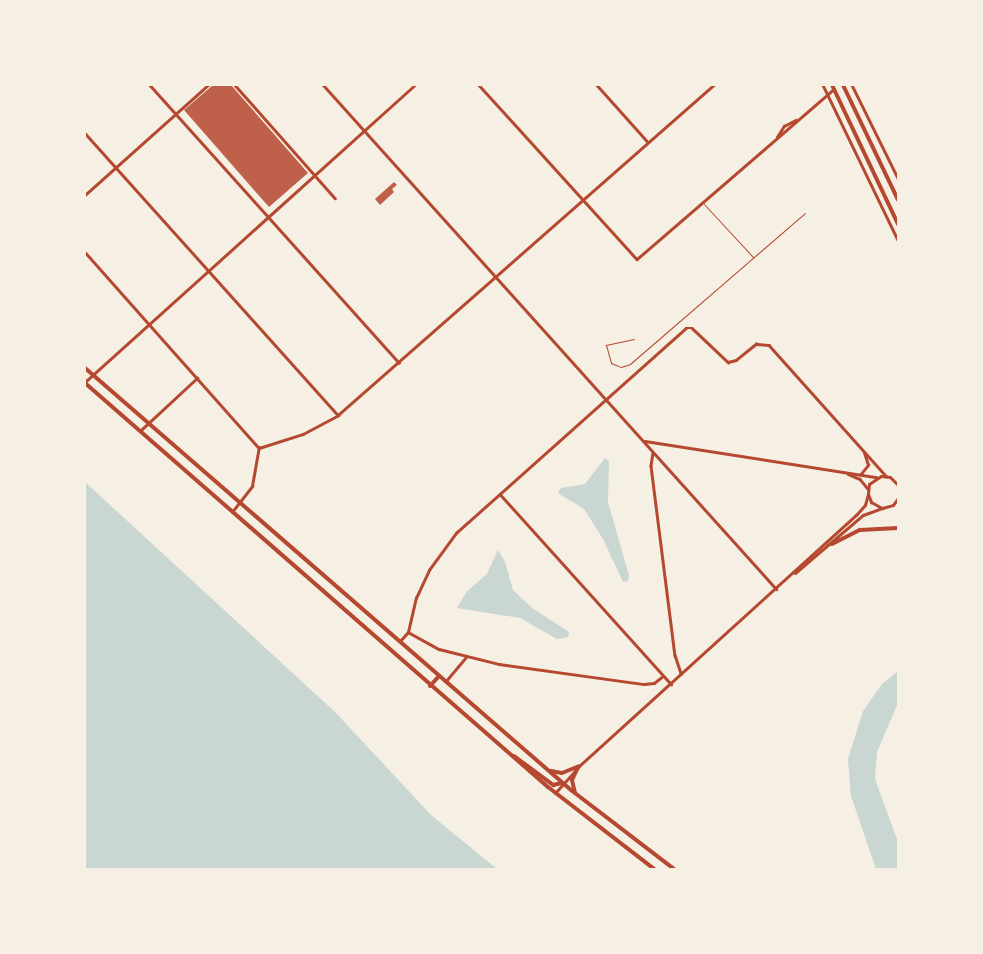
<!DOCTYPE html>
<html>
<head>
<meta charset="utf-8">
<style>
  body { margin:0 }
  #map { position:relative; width:983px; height:954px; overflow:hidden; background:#f6efe4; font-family:"Asap Condensed",sans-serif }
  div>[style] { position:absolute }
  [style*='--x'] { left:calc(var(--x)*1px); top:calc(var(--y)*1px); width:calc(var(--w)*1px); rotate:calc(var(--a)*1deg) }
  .water>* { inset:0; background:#c9d6d2 }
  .building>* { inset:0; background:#bf614a }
  .service>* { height:1px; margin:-0.5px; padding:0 0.5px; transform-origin:0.5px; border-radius:0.5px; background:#b5482f }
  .minor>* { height:2.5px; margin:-1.25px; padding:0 1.25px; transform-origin:1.25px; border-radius:1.25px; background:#b5482f }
  .secondary>* { height:3px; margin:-1.5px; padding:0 1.5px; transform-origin:1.5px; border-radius:1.5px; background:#b5482f }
  .primary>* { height:4px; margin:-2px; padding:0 2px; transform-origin:2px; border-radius:2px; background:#b5482f }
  span { translate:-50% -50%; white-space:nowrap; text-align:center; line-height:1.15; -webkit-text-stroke:5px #f6efe4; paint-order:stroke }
  .frame { position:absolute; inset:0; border:86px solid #f6efe4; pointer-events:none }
</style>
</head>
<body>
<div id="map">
  <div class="water">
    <div style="clip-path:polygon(605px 458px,609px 461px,608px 502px,629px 576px,628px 581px,623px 582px,603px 539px,584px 509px,558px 493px,561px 488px,585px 484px)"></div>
    <div style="clip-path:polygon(85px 482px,336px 713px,431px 815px,497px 869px,85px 869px)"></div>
    <div style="clip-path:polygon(498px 550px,505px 562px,513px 590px,532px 608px,569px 632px,568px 637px,557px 639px,520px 618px,457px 608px,467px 591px,487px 574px)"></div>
    <div style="clip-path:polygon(898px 671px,898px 703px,877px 752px,875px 779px,898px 842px,898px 869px,876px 869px,851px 796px,848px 759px,863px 711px,882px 684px)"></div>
  </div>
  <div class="building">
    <div style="clip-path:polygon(213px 85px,231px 85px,308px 173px,269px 207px,184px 110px)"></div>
    <div style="clip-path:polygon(394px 182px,397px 185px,392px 189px,394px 192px,380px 205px,375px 199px)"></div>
  </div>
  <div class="service">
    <div style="--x:703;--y:203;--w:74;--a:47.2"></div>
    <div style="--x:634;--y:339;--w:29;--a:168"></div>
    <div style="--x:606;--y:345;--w:19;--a:74"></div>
    <div style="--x:611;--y:363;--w:11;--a:22"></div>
    <div style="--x:621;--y:367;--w:9;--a:-18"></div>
    <div style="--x:630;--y:364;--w:231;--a:-40.8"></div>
  </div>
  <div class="minor">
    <div style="--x:150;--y:85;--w:373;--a:48.1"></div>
    <div style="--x:235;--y:85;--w:151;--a:48.5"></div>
    <div style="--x:479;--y:85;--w:235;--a:47.8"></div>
    <div style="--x:637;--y:259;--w:260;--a:-40.8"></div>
    <div style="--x:597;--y:85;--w:75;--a:48.2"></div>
    <div style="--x:823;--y:85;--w:172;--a:64.2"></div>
    <div style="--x:852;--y:85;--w:104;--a:63.7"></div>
    <div style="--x:85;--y:133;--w:379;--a:48.1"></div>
    <div style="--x:777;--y:137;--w:13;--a:-58"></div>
    <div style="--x:784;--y:126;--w:13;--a:-27"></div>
    <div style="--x:85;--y:195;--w:165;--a:-41.8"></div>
    <div style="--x:85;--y:252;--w:262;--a:48.4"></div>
    <div style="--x:85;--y:382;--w:444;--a:-42"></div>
    <div style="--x:140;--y:431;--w:78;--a:-42.9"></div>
    <div style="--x:645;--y:441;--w:234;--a:8.9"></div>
    <div style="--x:653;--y:453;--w:13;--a:99"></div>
    <div style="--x:651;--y:466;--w:191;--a:82.8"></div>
    <div style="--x:675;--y:655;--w:20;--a:72"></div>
    <div style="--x:848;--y:474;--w:13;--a:23"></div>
    <div style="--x:860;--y:479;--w:13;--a:51"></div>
    <div style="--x:860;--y:475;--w:13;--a:-51"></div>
    <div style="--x:868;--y:465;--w:13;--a:-108"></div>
    <div style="--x:500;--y:494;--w:256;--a:48"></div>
    <div style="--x:232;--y:512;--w:33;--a:-52"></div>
    <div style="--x:252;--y:486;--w:39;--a:-80"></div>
    <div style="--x:259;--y:448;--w:46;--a:-17.7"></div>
    <div style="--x:303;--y:434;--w:40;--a:-28"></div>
    <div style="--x:338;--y:415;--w:500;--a:-41.3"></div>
    <div style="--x:408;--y:632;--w:35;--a:29"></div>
    <div style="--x:439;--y:649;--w:62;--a:14"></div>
    <div style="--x:499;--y:664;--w:146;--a:7.9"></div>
    <div style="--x:644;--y:684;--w:10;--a:-6"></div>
    <div style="--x:654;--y:683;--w:11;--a:-38"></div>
    <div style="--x:400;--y:641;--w:12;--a:-48"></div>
    <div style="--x:408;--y:632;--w:35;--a:-77"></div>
    <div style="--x:416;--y:598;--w:31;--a:-65"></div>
    <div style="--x:429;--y:570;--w:46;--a:-53.9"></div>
    <div style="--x:456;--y:533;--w:308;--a:-41.7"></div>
    <div style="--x:686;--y:328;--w:6;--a:0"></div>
    <div style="--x:692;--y:328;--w:50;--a:43.4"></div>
    <div style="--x:728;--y:362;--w:8;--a:-14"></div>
    <div style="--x:736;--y:360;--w:26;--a:-39"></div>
    <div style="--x:756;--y:344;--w:13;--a:4"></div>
    <div style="--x:769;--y:345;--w:176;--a:48.2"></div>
    <div style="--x:446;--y:681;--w:31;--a:-50"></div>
  </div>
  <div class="secondary">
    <div style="--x:323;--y:85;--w:678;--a:48.05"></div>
    <div style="--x:898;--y:485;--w:11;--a:-135"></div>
    <div style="--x:890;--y:477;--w:9;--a:-174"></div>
    <div style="--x:881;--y:476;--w:14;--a:146"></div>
    <div style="--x:869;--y:484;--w:10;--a:96"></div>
    <div style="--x:868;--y:494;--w:9;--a:69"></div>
    <div style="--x:871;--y:502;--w:13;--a:29"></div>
    <div style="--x:882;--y:508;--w:11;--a:-15"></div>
    <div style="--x:893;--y:505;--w:9;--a:-54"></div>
    <div style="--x:795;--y:573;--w:89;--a:-40.5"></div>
    <div style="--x:863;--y:515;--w:20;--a:-20"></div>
    <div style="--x:555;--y:793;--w:36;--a:-48"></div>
    <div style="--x:579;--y:766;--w:374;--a:-42.2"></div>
    <div style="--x:856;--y:515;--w:13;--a:-48"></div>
    <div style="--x:865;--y:505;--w:11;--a:-75"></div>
  </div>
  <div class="primary">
    <div style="--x:832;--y:85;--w:154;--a:64.6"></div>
    <div style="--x:843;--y:85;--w:127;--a:64.4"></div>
    <div style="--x:85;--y:368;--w:644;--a:40.97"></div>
    <div style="--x:571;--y:790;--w:130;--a:37.5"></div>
    <div style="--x:85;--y:383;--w:614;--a:41.11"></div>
    <div style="--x:548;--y:787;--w:134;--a:37.7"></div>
    <div style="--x:832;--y:544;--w:31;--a:-27"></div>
    <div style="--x:860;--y:530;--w:38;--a:-3"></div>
    <div style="--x:430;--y:686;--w:13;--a:-48"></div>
    <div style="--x:514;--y:756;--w:49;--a:36.6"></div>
    <div style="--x:553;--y:785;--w:9;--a:-13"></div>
    <div style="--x:551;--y:771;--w:11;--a:10"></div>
    <div style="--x:562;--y:773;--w:18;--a:-22"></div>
    <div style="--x:575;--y:793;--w:13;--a:-103"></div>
    <div style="--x:572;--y:780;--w:14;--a:-65"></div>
  </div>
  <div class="frame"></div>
</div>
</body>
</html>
